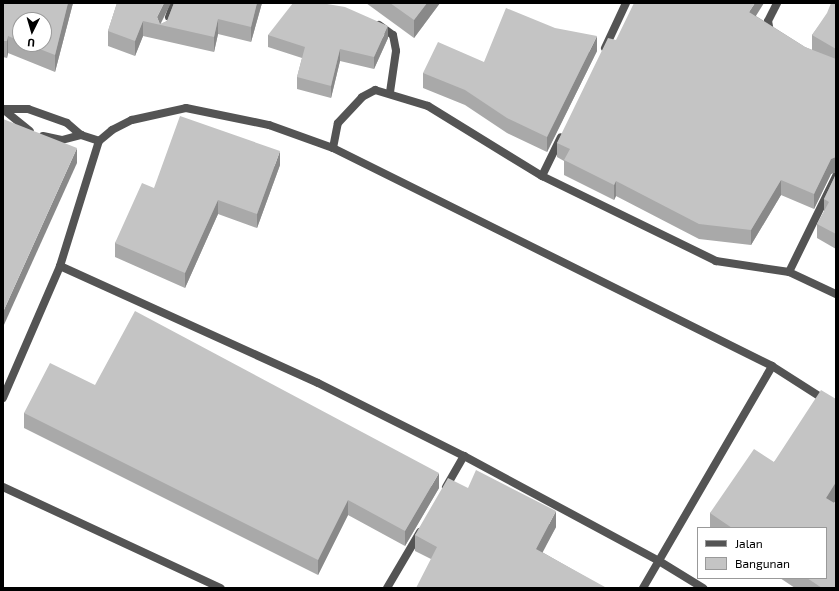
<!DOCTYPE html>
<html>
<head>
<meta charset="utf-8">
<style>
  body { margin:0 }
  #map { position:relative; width:839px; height:591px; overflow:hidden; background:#fff; font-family:"Exo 2",sans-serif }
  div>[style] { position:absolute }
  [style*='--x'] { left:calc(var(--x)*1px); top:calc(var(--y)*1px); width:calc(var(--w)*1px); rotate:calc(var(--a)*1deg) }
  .street>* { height:8px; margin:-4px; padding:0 4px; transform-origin:4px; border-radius:4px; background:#545454 }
  .wall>* { inset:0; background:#a9a9a9 }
  .shaded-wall>* { inset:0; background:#898989 }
  .building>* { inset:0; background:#c4c4c4 }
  span { translate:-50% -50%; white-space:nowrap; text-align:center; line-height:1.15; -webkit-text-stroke:3px #fff; paint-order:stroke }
  .frame { position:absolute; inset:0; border:4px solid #000; pointer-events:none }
  .legend { position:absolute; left:697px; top:527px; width:130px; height:52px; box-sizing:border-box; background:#fff; border:1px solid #999; margin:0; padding:5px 7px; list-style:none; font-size:12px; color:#000 }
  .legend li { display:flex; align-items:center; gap:8px; height:20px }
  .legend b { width:20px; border:1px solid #999 }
  .north { position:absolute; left:12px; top:12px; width:40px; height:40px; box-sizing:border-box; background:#fff; border:1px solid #999; border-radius:50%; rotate:185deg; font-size:11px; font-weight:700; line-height:16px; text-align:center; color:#000 }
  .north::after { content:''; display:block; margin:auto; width:14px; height:18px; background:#000; clip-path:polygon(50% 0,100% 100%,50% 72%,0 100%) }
</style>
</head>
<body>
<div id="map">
  <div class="street">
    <div style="--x:169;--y:17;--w:15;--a:-70"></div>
    <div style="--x:379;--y:25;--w:17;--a:36"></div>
    <div style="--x:393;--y:35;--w:16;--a:79"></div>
    <div style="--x:396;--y:51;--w:41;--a:98.3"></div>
    <div style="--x:770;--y:32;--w:11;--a:-100"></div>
    <div style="--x:768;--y:21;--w:20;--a:-63"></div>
    <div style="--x:605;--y:48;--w:50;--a:-65"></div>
    <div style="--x:3;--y:109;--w:25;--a:0"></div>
    <div style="--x:28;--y:109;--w:41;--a:19.7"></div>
    <div style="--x:67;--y:123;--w:18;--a:41"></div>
    <div style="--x:81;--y:135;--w:19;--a:18"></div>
    <div style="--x:4;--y:110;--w:33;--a:39"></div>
    <div style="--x:43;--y:136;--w:19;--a:12"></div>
    <div style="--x:62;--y:140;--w:20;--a:-15"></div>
    <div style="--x:333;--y:148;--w:25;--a:-79"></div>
    <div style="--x:338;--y:123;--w:35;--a:-47"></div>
    <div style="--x:362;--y:97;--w:15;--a:-28"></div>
    <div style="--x:375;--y:90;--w:55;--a:16.8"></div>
    <div style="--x:428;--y:106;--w:134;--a:31.6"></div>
    <div style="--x:542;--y:176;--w:43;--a:-64"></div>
    <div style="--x:542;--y:176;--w:194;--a:26"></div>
    <div style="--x:716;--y:261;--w:74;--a:8.6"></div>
    <div style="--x:789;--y:272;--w:52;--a:25.1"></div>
    <div style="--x:60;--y:266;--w:283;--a:24.4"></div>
    <div style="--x:318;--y:383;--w:163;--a:26.6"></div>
    <div style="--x:464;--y:456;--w:221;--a:28.3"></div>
    <div style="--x:659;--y:561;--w:52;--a:31.5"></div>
    <div style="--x:789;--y:272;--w:107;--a:-63.9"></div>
    <div style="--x:3;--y:398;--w:144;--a:-66.6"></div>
    <div style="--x:60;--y:266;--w:131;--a:-72.7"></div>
    <div style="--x:99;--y:141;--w:17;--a:-40"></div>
    <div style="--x:112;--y:130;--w:22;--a:-27"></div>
    <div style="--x:132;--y:120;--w:55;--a:-12.5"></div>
    <div style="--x:186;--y:108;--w:85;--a:11.6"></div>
    <div style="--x:269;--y:125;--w:68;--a:19.8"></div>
    <div style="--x:333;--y:148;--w:490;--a:26.4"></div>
    <div style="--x:772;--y:366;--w:76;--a:32.6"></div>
    <div style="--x:3;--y:487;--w:240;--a:24.9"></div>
    <div style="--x:446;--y:487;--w:36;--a:-60"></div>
    <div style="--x:387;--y:588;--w:65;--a:-59.5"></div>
    <div style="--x:643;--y:588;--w:257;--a:-59.8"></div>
  </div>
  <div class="wall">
    <div style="clip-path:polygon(evenodd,3px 3px,73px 3px,55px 72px,8px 53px,7px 58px,3px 57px,3px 3px,20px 20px,44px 44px,20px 44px,20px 20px)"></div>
    <div style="clip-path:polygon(117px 3px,161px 24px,167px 21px,174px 3px,262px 3px,251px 42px,218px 34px,214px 52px,143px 36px,135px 56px,108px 46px,108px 31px)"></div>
    <div style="clip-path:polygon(366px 3px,440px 3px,414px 38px)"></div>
    <div style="clip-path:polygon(836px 3px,836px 172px,831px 174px,814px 209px,781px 195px,751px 245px,699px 239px,616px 196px,614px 200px,564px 175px,564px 161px,557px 157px,557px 143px,616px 40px,756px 16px,805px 47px,812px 50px,812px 35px)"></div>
    <div style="clip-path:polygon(268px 35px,388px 38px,374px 69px,340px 61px,331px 98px,297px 89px,297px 77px,302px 58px,268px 47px)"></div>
    <div style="clip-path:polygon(597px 51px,547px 152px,507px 133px,465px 105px,423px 88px,423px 73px,484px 62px)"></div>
    <div style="clip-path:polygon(280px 165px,257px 228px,218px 214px,185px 288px,115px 257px,115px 243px,154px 188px)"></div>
    <div style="clip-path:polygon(836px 174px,836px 249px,817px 238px,817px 224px,824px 212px,824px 199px)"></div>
    <div style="clip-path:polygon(95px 385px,439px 488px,405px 546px,348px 515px,318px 575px,24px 428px,24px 413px)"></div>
    <div style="clip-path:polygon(836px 399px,836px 500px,834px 503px,836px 588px,795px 588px,780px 578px,826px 578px,826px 528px,710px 528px,710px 513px,774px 462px)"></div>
    <div style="clip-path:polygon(468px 488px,556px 527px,542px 552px,605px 588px,431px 559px,415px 551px,415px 535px)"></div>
  </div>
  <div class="shaded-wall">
    <div style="clip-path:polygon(68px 3px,73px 3px,55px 72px,55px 55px)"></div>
    <div style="clip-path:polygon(164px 3px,171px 3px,160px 25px,157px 17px)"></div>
    <div style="clip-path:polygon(257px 3px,262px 3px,251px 42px,251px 27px)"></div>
    <div style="clip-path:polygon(427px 3px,440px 3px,414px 38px,414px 20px)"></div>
    <div style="clip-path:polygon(755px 3px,764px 3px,749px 27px,749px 12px)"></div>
    <div style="clip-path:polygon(218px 19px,218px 34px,214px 52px,214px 37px)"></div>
    <div style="clip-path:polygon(143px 21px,143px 36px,135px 56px,135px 41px)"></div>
    <div style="clip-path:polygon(388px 26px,388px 38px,374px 69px,374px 57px)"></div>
    <div style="clip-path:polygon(8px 36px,8px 53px,7px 58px,7px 41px)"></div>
    <div style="clip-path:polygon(597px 36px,597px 51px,547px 152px,547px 137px)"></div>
    <div style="clip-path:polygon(340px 49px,340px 61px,331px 98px,331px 86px)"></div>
    <div style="clip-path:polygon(77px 148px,77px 163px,3px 327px,3px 312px)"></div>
    <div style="clip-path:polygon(280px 151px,280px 165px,257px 228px,257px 214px)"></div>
    <div style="clip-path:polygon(836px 157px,836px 172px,831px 174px,814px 209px,814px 194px,831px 159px)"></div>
    <div style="clip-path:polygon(781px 180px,781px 195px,751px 245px,751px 230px)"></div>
    <div style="clip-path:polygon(616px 181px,616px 196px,614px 200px,614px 185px)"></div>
    <div style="clip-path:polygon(218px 200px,218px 214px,185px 288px,185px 273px)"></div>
    <div style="clip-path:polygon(439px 473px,439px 488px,405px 546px,405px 531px)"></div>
    <div style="clip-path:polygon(836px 482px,836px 500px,826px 515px,826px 498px)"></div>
    <div style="clip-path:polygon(348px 500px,348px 515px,318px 575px,318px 560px)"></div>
    <div style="clip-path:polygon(556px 511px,556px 527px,536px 565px,536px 549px)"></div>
  </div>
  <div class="building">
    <div style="clip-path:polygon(3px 3px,68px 3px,55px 55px,27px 44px,44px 44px,44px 20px,20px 20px,20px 41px,8px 36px,7px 41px,3px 41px)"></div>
    <div style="clip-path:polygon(117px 3px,164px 3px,157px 17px,160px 24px,167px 21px,174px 3px,257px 3px,251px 27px,218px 19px,214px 37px,143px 21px,135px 41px,108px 31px)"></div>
    <div style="clip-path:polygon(293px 3px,321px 3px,345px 7px,388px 26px,374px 57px,340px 49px,331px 86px,297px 77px,305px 47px,268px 35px)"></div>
    <div style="clip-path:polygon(390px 3px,427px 3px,414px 20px)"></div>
    <div style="clip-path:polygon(634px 3px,755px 3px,749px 12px,805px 47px,836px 59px,836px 157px,831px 159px,814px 194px,781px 180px,751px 230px,699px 224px,616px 181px,614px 185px,564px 160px,570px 149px,557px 143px,608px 38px,616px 40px)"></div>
    <div style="clip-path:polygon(831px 3px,836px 3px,836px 49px,812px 35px,827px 13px)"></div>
    <div style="clip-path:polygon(506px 8px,555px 28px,597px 36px,547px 137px,507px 118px,465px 90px,423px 73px,438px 42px,484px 62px)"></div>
    <div style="clip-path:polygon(180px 116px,280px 151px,257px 214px,218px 200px,185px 273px,115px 243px,142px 183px,154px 188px)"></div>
    <div style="clip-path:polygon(3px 119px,77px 148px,3px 312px)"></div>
    <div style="clip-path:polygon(836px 174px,836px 234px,817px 224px,829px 202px,824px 199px)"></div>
    <div style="clip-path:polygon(135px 311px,439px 473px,405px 531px,348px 500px,318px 560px,24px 413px,50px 363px,95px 385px)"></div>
    <div style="clip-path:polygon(821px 390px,836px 399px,836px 482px,826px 498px,836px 504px,836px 588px,822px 588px,807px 578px,826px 578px,826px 528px,732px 528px,710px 513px,754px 449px,774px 462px)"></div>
    <div style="clip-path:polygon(476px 470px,556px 511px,536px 549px,605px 587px,605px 588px,416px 588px,437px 547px,415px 535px,448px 478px,468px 488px)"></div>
  </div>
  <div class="frame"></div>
  <ul class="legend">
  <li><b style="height:5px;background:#545454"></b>Jalan</li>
  <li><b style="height:11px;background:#c4c4c4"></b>Bangunan</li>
  </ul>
  <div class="north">U</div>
</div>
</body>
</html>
